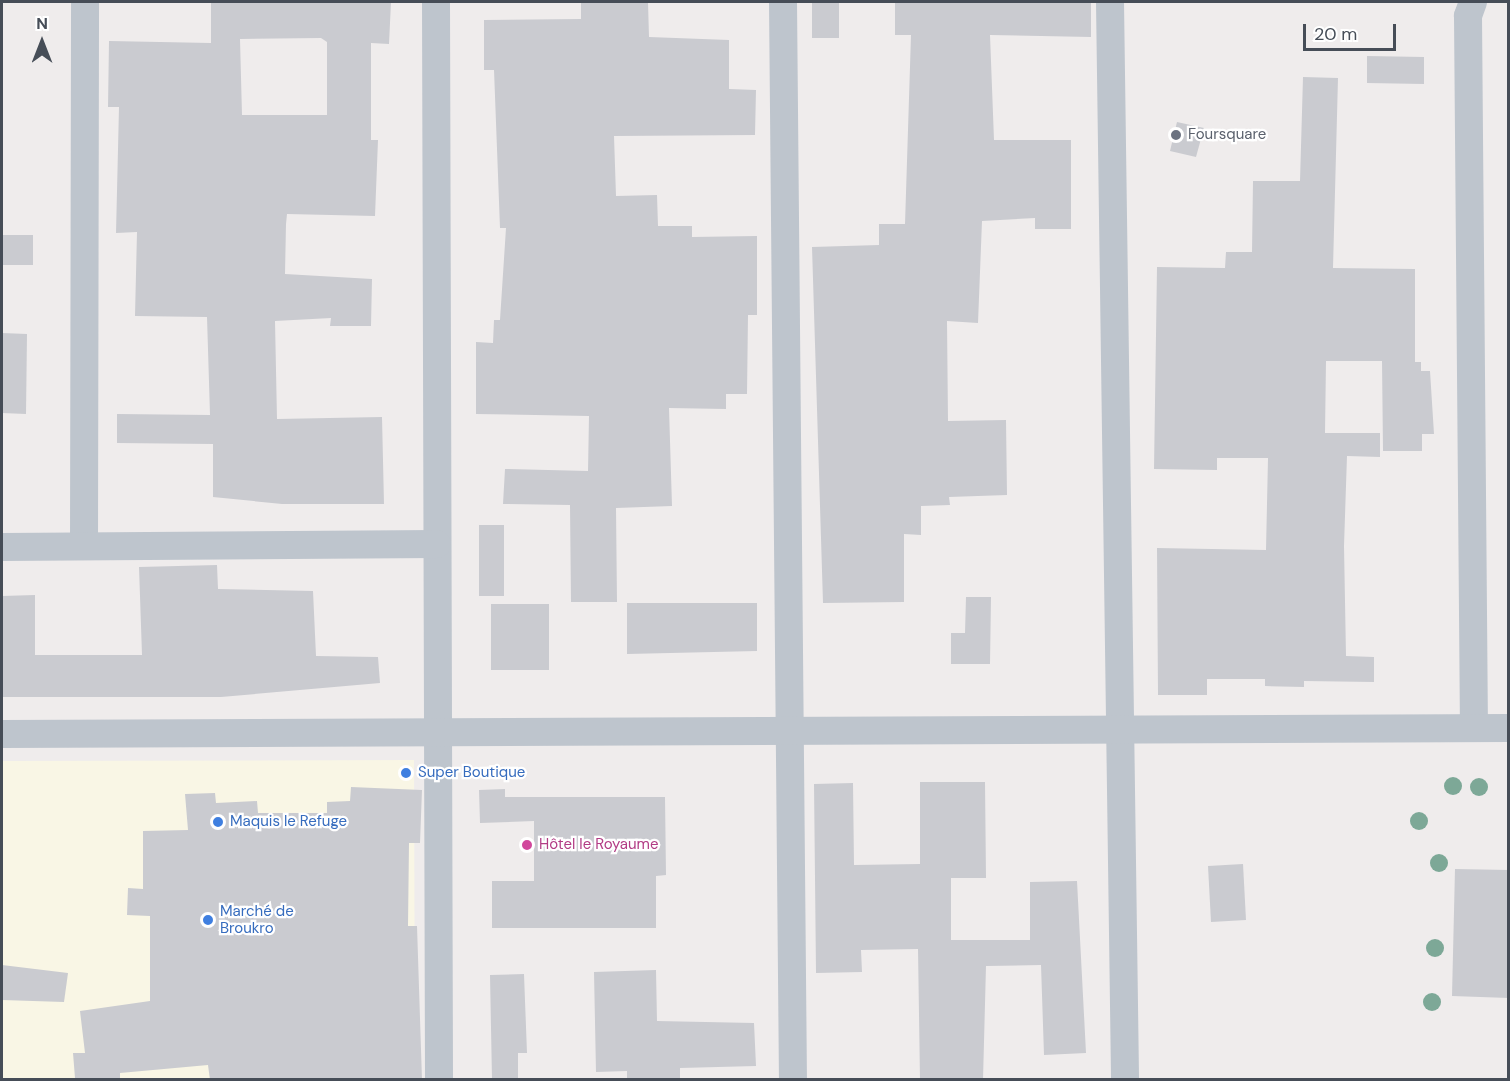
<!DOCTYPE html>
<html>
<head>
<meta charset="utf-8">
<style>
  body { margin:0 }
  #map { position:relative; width:1510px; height:1081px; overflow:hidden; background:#efecec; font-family:"DM Sans",sans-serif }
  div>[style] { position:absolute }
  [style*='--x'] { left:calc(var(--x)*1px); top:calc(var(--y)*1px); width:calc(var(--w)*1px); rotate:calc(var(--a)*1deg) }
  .commercial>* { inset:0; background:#f9f6e5 }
  .building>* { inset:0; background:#cacbd0 }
  .minor>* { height:28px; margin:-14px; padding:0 14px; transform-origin:14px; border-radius:14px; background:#bec5cd }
  .trees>* { width:18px; height:18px; margin:-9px; border-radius:50%; background:#7da897 }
  .dots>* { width:16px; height:16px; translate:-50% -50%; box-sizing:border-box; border:3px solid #fff; border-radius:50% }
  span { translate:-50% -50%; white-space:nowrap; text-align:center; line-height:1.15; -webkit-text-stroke:4.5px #fff; paint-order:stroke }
  .worship-label { font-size:15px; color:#5b616d }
  .left { translate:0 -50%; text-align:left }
  .shop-label { font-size:15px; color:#366cbe }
  .hotel-label { font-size:15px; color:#b23c85 }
  .frame { position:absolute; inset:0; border:3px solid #464d57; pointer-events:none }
  .north { position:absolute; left:12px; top:12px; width:60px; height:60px; -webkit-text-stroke:4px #fff; paint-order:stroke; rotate:0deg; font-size:16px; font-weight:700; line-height:24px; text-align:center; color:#464d57 }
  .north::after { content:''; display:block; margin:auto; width:21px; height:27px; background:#464d57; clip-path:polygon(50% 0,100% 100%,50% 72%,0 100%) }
  .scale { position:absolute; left:1303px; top:24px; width:93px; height:27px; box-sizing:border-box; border:3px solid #464d57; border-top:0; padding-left:8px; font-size:18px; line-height:21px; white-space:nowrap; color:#464d57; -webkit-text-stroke:4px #fff; paint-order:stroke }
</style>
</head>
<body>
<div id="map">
  <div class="commercial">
    <div style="clip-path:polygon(414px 760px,415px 1079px,2px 1079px,2px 761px)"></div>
  </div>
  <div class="building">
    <div style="clip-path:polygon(evenodd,211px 2px,391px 2px,389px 44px,371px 43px,371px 140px,378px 140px,375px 216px,287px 214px,286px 224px,285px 274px,372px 279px,371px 326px,330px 326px,331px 318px,275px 321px,277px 419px,382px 417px,384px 504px,282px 504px,213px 497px,213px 444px,117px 443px,117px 414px,210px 415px,207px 317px,135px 316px,137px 232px,116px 233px,119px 107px,108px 107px,109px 41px,211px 43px,211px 2px,321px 38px,327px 42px,327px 115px,242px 115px,240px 39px,321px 38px)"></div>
    <div style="clip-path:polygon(581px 2px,648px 2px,649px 37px,729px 40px,729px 89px,756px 90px,755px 135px,614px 136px,616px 196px,657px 195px,658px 226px,692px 226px,692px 237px,757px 236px,757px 315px,748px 315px,747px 394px,726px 394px,726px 409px,669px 408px,672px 506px,616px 508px,617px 602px,571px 602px,570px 505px,503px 504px,505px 469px,588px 471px,589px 416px,476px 414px,476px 342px,493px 343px,494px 320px,500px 320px,506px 228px,500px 228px,494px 70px,484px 70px,484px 20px,581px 19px)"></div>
    <div style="clip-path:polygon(812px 2px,839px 2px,839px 38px,812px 38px)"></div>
    <div style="clip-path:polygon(895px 2px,1091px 2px,1091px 37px,990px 35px,994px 140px,1071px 140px,1071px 229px,1035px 229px,1035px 218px,982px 221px,978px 323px,947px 321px,948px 421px,1006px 420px,1007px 495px,949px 497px,950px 505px,921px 506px,921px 535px,904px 534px,904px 602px,823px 603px,812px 247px,879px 245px,879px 224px,905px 224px,911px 35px,895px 35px)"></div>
    <div style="clip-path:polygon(1367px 56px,1424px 57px,1424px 84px,1367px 83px)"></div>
    <div style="clip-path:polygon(1303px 77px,1338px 78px,1333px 268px,1415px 269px,1415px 362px,1421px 362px,1421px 371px,1430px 371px,1434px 434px,1422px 434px,1422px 451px,1383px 451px,1382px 361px,1326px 361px,1325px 433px,1380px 433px,1380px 457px,1347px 456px,1344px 546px,1346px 656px,1374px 657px,1374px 682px,1304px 681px,1304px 687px,1265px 686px,1265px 679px,1207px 679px,1207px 695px,1158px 695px,1157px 548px,1266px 550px,1268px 458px,1217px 458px,1217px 470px,1154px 469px,1157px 267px,1225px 268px,1226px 252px,1252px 252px,1253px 181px,1300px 181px)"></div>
    <div style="clip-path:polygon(1177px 122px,1204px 128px,1196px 157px,1170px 151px)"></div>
    <div style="clip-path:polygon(2px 235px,33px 235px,33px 265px,2px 265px)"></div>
    <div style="clip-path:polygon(2px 333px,27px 334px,26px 414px,2px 413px)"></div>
    <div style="clip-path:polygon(479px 525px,504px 525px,504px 596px,479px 596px)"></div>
    <div style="clip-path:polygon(217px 565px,218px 589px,313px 591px,316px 656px,378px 657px,380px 683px,221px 697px,2px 697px,2px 596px,35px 595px,35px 655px,142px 655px,139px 567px)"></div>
    <div style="clip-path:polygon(966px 597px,991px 597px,990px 664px,951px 664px,951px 633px,965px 633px)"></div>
    <div style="clip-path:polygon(627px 603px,757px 603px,757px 651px,627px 654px)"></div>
    <div style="clip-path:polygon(491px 604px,549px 604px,549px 670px,491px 670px)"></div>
    <div style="clip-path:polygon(920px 782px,985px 782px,986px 878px,951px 878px,951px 940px,1030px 940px,1030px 882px,1077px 881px,1086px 1053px,1044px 1055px,1041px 965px,986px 966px,983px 1080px,920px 1080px,918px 949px,861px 950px,862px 972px,816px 973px,814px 784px,853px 783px,854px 865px,920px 864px)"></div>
    <div style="clip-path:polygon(351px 787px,422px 790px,420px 843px,409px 843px,408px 926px,417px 926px,422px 1080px,210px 1080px,208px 1065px,120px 1073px,120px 1078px,75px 1078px,73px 1053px,85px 1053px,80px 1011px,150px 1001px,150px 916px,127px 915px,128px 888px,143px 889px,143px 831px,188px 830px,185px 794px,215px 793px,216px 803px,257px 801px,258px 813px,327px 813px,327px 802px,350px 801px)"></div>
    <div style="clip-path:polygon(505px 789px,505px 797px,665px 797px,666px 875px,656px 876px,656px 928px,492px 928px,492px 881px,534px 881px,534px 821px,480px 823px,479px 790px)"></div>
    <div style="clip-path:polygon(1243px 864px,1246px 920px,1211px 922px,1208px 866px)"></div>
    <div style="clip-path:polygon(1455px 869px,1509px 870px,1509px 998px,1452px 996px)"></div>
    <div style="clip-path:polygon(2px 965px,68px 973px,64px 1002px,2px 1000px)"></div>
    <div style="clip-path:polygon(656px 970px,657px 1021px,754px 1023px,756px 1066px,680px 1068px,680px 1080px,627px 1080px,627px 1071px,596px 1072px,594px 972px)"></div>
    <div style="clip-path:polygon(524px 974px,527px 1053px,518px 1053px,518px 1080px,492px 1080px,490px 975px)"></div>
  </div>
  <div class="minor">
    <div style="--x:436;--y:2;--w:1078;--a:89.84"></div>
    <div style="--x:783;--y:2;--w:1078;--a:89.47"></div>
    <div style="--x:1110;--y:2;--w:1078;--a:89.2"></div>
    <div style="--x:1473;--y:2;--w:15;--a:110"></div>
    <div style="--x:1468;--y:16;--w:709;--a:89.52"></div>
    <div style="--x:84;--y:546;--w:544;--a:-89.89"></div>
    <div style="--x:2;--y:547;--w:435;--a:-0.4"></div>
    <div style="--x:2;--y:734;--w:1506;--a:-0.23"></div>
  </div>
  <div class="trees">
    <div style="left:1453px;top:786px"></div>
    <div style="left:1479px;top:787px"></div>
    <div style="left:1419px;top:821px"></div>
    <div style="left:1439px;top:863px"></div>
    <div style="left:1435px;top:948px"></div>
    <div style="left:1432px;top:1002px"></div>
  </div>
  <div class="dots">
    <div style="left:1176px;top:135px;background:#6b7280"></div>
    <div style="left:406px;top:773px;background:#3f7fe0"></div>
    <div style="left:218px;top:822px;background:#3f7fe0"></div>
    <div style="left:527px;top:845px;background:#d1479c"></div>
    <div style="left:208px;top:920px;background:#3f7fe0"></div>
  </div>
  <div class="worship-label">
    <span class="left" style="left:1188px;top:135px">Foursquare</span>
  </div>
  <div class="shop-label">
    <span class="left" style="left:418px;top:773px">Super Boutique</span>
    <span class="left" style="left:230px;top:822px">Maquis le Refuge</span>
    <span class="left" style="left:220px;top:920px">Marché de<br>Broukro</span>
  </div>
  <div class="hotel-label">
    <span class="left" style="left:539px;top:845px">Hôtel le Royaume</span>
  </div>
  <div class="frame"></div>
  <div class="north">N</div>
  <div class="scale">20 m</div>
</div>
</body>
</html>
